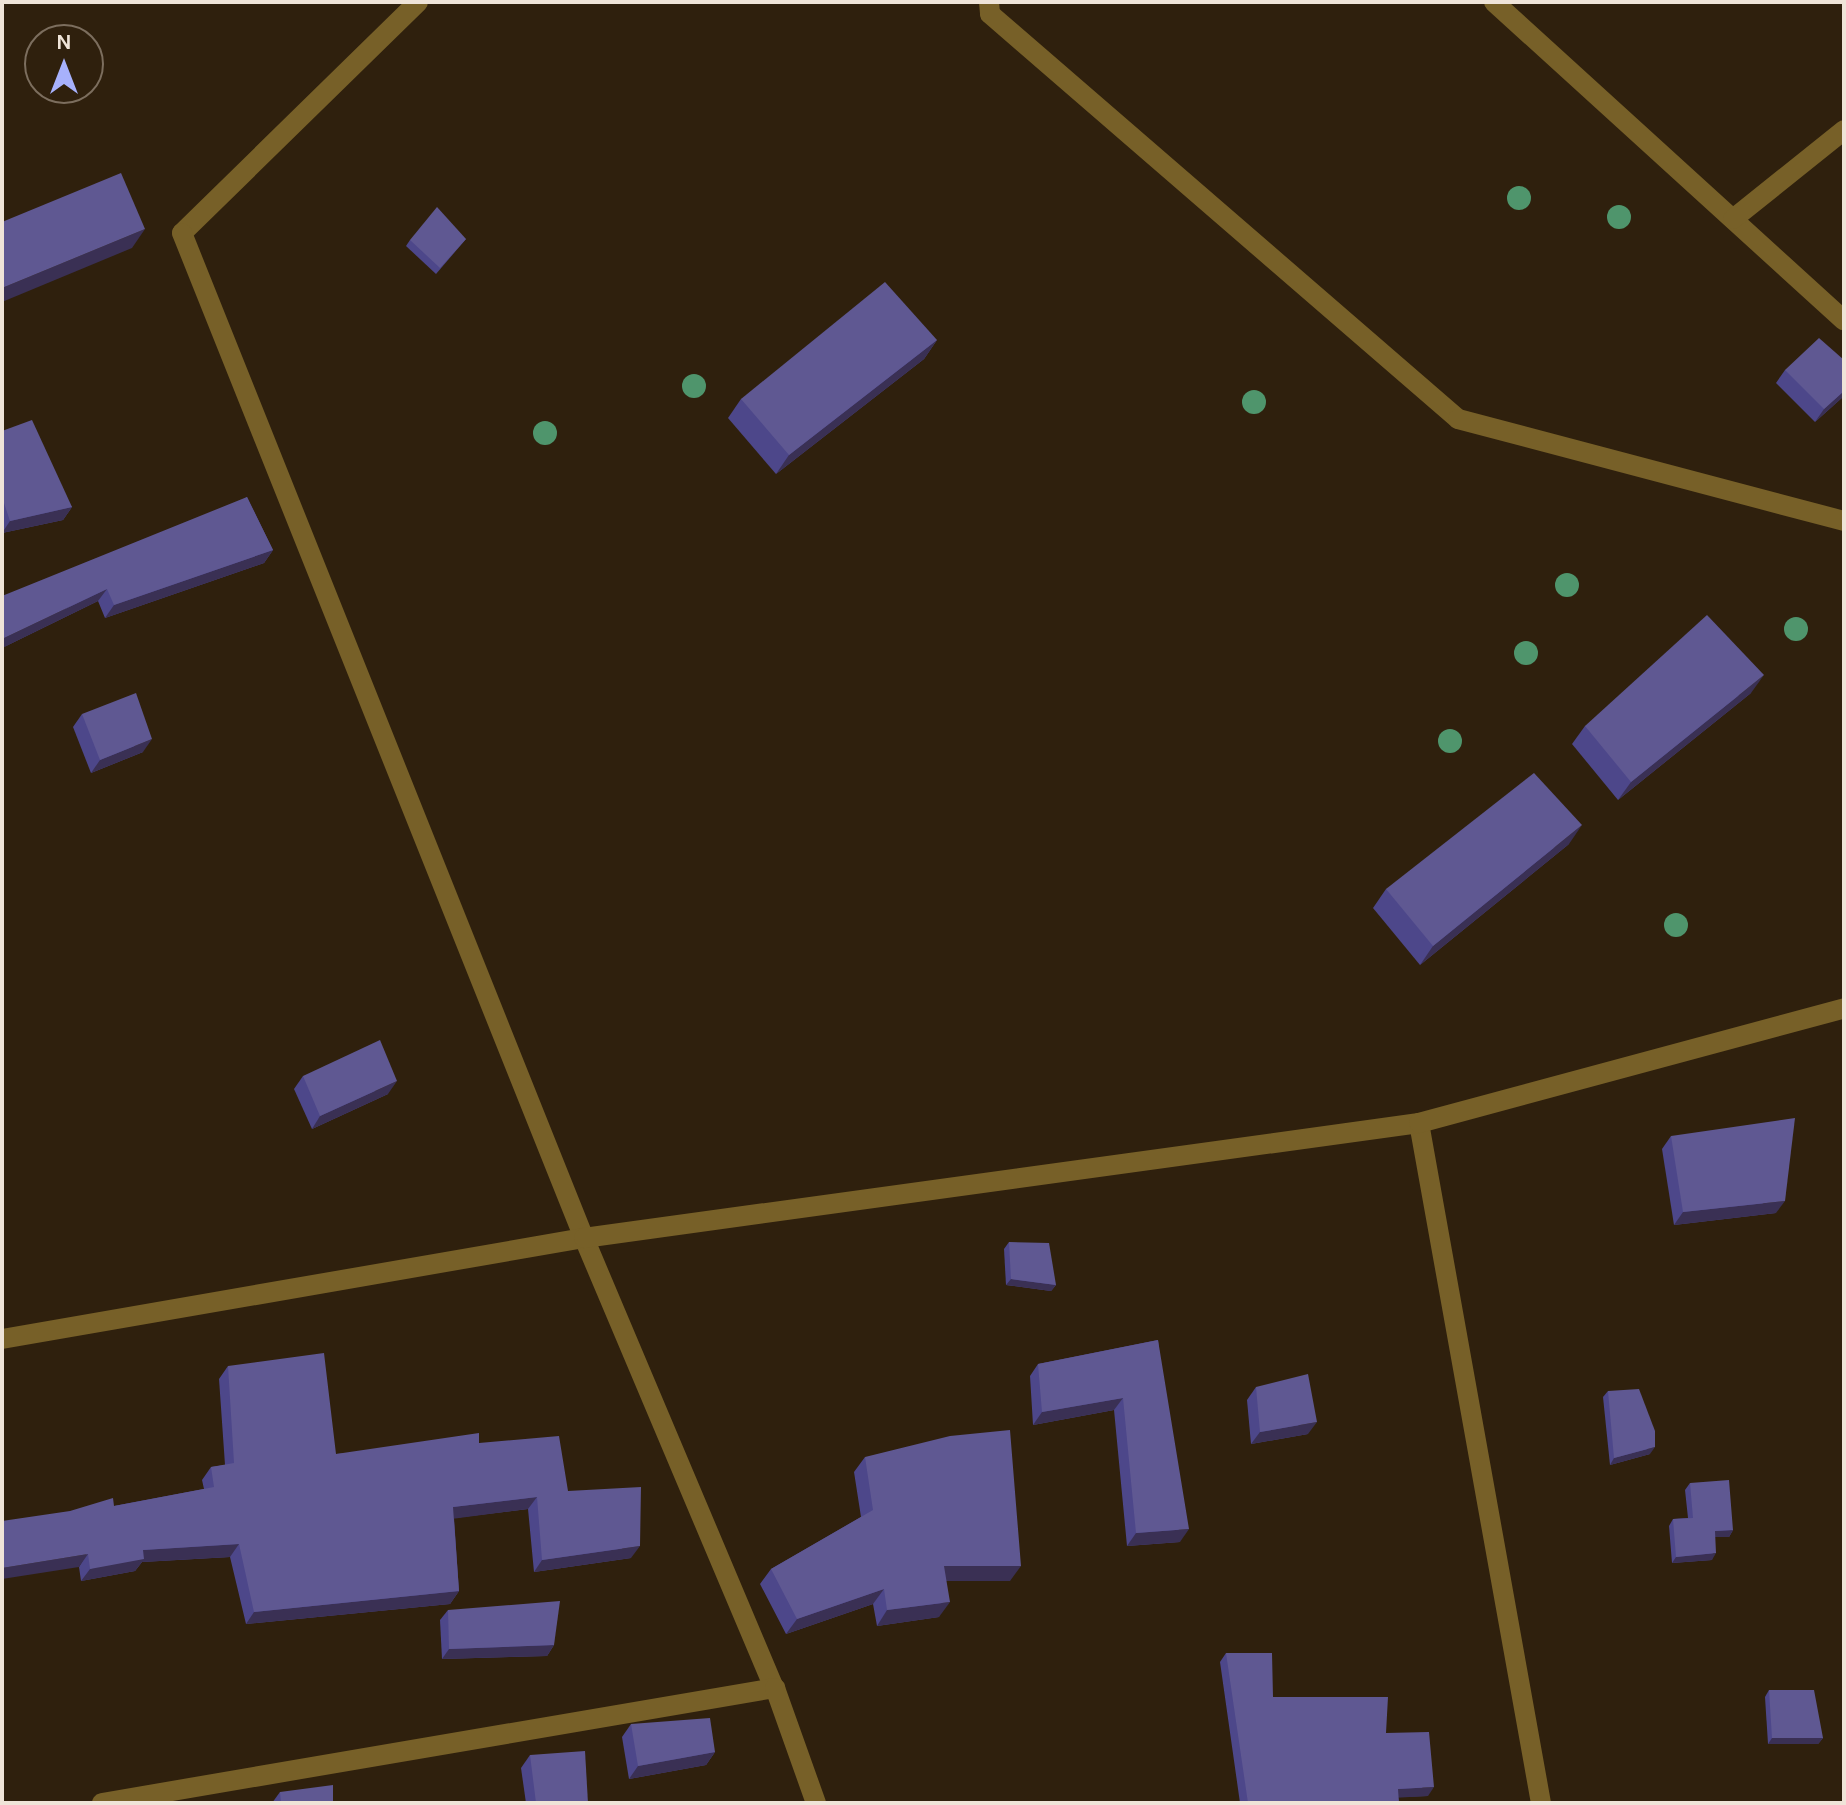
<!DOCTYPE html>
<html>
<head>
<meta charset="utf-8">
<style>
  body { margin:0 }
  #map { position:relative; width:1846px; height:1805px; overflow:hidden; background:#2f200d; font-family:Karla,sans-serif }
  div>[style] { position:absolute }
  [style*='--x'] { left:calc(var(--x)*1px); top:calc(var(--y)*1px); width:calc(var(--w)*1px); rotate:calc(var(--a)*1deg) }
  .minor>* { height:20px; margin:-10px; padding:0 10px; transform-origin:10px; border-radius:10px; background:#776028 }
  .trees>* { width:24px; height:24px; margin:-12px; border-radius:50%; background:#4f956c }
  .wall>* { inset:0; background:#4d478a }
  .shaded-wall>* { inset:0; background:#3a3054 }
  .building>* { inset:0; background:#5f5892 }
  span { translate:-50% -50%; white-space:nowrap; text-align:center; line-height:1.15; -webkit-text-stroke:7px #2f200d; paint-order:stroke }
  .frame { position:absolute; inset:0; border:4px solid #efe4d8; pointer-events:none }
  .north { position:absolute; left:24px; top:24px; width:80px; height:80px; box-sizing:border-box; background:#2f200d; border:2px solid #7c6e5e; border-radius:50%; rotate:0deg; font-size:22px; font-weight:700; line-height:32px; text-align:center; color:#efe4d8 }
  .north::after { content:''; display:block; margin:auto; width:28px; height:36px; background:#a7b1fc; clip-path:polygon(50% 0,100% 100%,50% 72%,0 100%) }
</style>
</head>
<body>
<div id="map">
  <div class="minor">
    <div style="--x:418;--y:2;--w:330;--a:135.6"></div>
    <div style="--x:182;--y:233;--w:1082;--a:68.2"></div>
    <div style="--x:584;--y:1238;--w:488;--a:67.1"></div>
    <div style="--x:989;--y:2;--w:12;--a:85"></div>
    <div style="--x:990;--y:14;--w:619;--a:40.87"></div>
    <div style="--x:1458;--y:419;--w:399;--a:14.8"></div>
    <div style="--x:1494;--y:2;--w:473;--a:42.3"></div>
    <div style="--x:1733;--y:219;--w:142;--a:-38.7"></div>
    <div style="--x:1419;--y:1123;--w:691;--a:79.83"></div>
    <div style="--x:2;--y:1339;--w:591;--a:-9.85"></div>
    <div style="--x:584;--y:1238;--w:843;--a:-7.84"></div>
    <div style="--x:1419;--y:1123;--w:440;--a:-15.1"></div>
    <div style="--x:102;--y:1803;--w:683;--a:-9.7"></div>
    <div style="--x:775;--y:1688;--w:122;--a:70.4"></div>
  </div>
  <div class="trees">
    <div style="left:1519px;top:198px"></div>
    <div style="left:1619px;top:217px"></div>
    <div style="left:694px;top:386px"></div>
    <div style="left:1254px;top:402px"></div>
    <div style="left:545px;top:433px"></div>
    <div style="left:1567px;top:585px"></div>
    <div style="left:1796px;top:629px"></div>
    <div style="left:1526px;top:653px"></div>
    <div style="left:1450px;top:741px"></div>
    <div style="left:1676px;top:925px"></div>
  </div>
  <div class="wall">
    <div style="clip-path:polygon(466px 239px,436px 274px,406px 246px,410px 240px)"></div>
    <div style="clip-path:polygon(937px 340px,924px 359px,776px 474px,728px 418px,741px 399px)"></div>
    <div style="clip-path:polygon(1844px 360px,1844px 396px,1815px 422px,1776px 383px,1785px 370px)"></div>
    <div style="clip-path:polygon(2px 431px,72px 507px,63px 520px,2px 533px)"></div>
    <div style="clip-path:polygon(247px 497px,273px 550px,264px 563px,105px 618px,98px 601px,2px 648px)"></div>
    <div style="clip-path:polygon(1751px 693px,1618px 800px,1572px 744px,1585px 726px)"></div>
    <div style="clip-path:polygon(82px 714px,143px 752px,91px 773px,73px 727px)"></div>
    <div style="clip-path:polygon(1569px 844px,1420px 965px,1373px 908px,1386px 889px)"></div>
    <div style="clip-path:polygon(303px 1076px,388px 1094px,312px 1129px,294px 1089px)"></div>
    <div style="clip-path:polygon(1671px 1136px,1776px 1213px,1674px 1225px,1662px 1149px)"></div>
    <div style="clip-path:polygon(1009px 1242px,1056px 1285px,1051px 1291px,1006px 1285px,1004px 1249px)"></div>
    <div style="clip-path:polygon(1158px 1340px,1180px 1542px,1127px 1546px,1114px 1410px,1033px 1425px,1030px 1376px,1038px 1364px)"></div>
    <div style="clip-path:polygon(228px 1366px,336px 1454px,479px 1443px,568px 1491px,631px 1558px,534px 1572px,528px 1509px,454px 1518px,459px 1591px,450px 1604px,246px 1624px,230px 1557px,142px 1562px,135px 1571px,81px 1581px,79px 1567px,114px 1506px,204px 1489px,202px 1480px,211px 1467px,225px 1465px,219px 1379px)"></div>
    <div style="clip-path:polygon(1256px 1387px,1308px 1434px,1251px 1444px,1247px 1400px)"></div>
    <div style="clip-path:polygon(1608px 1391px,1650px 1454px,1610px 1465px,1603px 1397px)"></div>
    <div style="clip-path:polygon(865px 1457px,1010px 1581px,946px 1581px,939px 1617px,877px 1626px,873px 1604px,786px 1634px,760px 1584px,771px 1569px,861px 1517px,854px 1472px)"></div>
    <div style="clip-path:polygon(1690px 1483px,1733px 1530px,1729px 1537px,1715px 1537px,1712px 1560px,1672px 1563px,1669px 1526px,1673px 1519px,1688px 1518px,1685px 1490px)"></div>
    <div style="clip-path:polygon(448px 1610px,554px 1645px,547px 1656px,442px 1659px,440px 1620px)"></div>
    <div style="clip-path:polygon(1226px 1653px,1273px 1697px,1386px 1733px,1428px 1796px,1398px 1797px,1399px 1803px,1240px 1803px,1220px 1662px)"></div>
    <div style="clip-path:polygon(1769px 1690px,1823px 1738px,1818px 1744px,1768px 1744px,1765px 1697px)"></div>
    <div style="clip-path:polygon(631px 1724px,715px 1752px,706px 1765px,629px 1779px,622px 1737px)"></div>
    <div style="clip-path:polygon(530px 1755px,588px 1803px,526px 1803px,521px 1768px)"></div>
    <div style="clip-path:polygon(280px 1792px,333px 1803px,272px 1803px)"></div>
  </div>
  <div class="shaded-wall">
    <div style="clip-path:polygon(145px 229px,132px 248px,2px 302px,2px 288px)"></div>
    <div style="clip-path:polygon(937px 340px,924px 359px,776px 474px,789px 455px)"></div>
    <div style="clip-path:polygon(1844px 391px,1844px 396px,1815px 422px,1824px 409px)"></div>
    <div style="clip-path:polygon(72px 507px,63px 520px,2px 533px,10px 521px)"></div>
    <div style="clip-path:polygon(273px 550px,264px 563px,105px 618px,114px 605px)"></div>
    <div style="clip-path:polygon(107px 589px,98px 601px,2px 648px,2px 639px)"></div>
    <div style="clip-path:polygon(1764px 675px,1751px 693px,1618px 800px,1631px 782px)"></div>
    <div style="clip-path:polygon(152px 739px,143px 752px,91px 773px,100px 760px)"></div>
    <div style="clip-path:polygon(1582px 825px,1569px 844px,1420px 965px,1433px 946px)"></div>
    <div style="clip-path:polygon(397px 1081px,388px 1094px,312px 1129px,320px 1116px)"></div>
    <div style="clip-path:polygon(1785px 1201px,1776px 1213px,1674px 1225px,1683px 1212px)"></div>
    <div style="clip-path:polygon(1011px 1279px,1056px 1285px,1051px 1291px,1006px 1285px)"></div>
    <div style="clip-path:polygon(1123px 1398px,1114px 1410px,1033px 1425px,1042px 1412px)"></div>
    <div style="clip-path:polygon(1317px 1422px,1308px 1434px,1251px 1444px,1260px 1432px)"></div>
    <div style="clip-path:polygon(1655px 1447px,1650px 1454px,1610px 1465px,1614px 1458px)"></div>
    <div style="clip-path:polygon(537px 1497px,528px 1509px,444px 1520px,453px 1507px)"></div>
    <div style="clip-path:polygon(1189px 1529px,1180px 1542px,1127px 1546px,1136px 1533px)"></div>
    <div style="clip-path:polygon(1733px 1530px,1729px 1537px,1710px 1537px,1715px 1531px)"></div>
    <div style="clip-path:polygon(239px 1544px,230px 1557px,142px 1562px,135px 1571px,81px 1581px,90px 1569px,143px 1550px)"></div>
    <div style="clip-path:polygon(640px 1546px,631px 1558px,534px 1572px,542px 1560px)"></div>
    <div style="clip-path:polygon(1716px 1553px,1712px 1560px,1672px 1563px,1676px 1557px)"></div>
    <div style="clip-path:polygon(88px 1554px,79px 1567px,2px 1579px,2px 1568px)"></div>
    <div style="clip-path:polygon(944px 1566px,1021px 1566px,1010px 1581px,933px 1581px)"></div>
    <div style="clip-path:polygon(884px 1589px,873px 1604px,786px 1634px,797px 1619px)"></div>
    <div style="clip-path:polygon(459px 1591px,450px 1604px,246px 1624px,254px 1612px)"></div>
    <div style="clip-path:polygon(950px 1602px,939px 1617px,877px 1626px,887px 1610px)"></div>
    <div style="clip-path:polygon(554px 1645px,547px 1656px,442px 1659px,449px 1649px)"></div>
    <div style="clip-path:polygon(1772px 1738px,1823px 1738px,1818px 1744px,1768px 1744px)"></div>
    <div style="clip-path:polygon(715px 1752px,706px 1765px,629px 1779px,638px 1766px)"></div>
    <div style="clip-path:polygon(1434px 1787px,1428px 1796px,1392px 1798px,1398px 1789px)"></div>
  </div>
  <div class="building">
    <div style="clip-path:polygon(121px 173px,145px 229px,2px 288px,2px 222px)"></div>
    <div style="clip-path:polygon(437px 207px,466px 239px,440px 268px,410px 240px)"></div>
    <div style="clip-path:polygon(885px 282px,937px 340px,789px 455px,741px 399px)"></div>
    <div style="clip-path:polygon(1819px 338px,1844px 360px,1844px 391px,1824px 409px,1785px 370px)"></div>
    <div style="clip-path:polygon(32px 420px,72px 507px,10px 521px,2px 497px,2px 431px)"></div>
    <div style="clip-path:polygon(247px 497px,273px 550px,114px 605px,107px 589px,2px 639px,2px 596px)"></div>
    <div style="clip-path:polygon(1707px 615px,1764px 675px,1631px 782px,1585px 726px)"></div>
    <div style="clip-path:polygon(136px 693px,152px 739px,100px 760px,82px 714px)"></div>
    <div style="clip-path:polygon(1534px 773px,1582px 825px,1433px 946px,1386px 889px)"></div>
    <div style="clip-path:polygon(380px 1040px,397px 1081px,320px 1116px,303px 1076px)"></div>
    <div style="clip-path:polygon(1795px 1118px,1785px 1201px,1683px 1212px,1671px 1136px)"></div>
    <div style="clip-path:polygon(1009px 1242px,1049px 1243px,1056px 1285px,1011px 1279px)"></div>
    <div style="clip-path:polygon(1158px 1340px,1189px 1529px,1136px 1533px,1123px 1398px,1042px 1412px,1038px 1364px)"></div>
    <div style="clip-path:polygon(324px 1353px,336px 1454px,479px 1433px,479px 1443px,559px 1436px,568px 1491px,641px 1487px,640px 1546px,542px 1560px,537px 1497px,453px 1507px,459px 1591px,254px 1612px,239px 1544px,143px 1550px,144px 1559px,90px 1569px,88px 1554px,2px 1568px,2px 1521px,70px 1511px,113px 1498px,114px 1506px,214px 1487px,211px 1467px,234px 1463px,228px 1366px)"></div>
    <div style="clip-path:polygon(1308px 1374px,1317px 1422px,1260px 1432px,1256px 1387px)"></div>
    <div style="clip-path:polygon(1639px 1389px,1655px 1431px,1655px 1447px,1614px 1458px,1608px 1391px)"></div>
    <div style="clip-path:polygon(1010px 1430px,1021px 1566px,944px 1566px,950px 1602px,887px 1610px,884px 1589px,797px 1619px,771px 1569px,873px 1510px,865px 1457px,950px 1436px)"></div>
    <div style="clip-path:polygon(1729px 1480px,1733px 1530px,1715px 1531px,1716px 1553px,1676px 1557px,1673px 1519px,1693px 1518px,1690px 1483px)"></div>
    <div style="clip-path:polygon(560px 1601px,554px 1645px,449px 1649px,448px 1610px)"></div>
    <div style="clip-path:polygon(1226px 1653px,1272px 1653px,1273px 1697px,1388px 1697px,1386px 1733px,1429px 1732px,1434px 1787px,1398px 1789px,1399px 1803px,1248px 1803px)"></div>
    <div style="clip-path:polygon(1769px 1690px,1814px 1690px,1823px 1738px,1772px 1738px)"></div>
    <div style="clip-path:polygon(710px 1718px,715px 1752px,638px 1766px,631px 1724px)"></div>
    <div style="clip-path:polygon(585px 1751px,588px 1803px,536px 1803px,530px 1755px)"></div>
    <div style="clip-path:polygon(333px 1785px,333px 1803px,281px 1803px,280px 1792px)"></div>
  </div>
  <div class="frame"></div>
  <div class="north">N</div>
</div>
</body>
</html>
